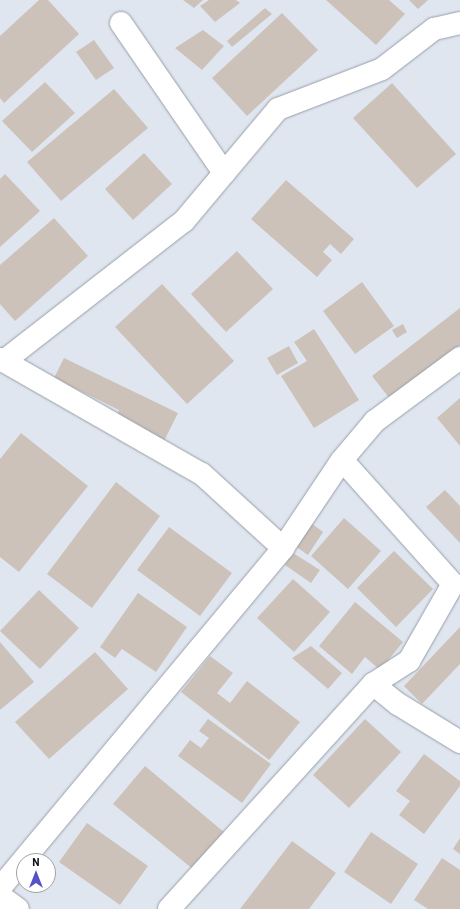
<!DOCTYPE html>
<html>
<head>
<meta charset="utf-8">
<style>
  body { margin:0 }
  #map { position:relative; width:460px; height:909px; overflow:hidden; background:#dfe6f0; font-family:Barlow,sans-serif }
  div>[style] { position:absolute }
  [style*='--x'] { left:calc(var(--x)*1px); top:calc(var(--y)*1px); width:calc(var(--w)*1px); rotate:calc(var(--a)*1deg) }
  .building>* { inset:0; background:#ccc2ba }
  .roads { filter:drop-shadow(0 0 1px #989ea7) drop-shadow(0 0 1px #989ea7) }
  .street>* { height:22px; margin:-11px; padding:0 11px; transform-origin:11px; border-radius:11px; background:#fff }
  span { translate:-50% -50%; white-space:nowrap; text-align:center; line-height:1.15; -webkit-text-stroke:3px #fff; paint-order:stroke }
  .north { position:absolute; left:16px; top:853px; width:40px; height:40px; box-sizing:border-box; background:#fff; border:1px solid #a0a1a2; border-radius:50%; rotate:0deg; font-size:11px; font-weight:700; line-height:16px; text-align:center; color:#111316 }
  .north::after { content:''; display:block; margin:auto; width:14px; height:18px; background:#5651c8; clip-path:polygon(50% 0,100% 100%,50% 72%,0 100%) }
</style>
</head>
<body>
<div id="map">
  <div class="building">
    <div style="clip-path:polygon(39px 0,48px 0,79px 34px,4px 103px,0 98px,0 36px)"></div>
    <div style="clip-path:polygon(183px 0,203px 0,194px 8px)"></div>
    <div style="clip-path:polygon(209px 0,236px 0,240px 3px,215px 22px,200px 6px)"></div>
    <div style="clip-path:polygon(326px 0,389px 0,405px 14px,376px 45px)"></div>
    <div style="clip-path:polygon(409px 0,428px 0,418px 9px)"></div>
    <div style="clip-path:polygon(265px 8px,272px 14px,232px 47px,227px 41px)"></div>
    <div style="clip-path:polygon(282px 13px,318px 50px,247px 116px,212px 78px)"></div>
    <div style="clip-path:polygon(203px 30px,224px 46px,202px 70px,175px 48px)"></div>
    <div style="clip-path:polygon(94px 40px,114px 68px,96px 80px,76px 52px)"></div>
    <div style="clip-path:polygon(45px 82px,75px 113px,32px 152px,2px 121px)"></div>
    <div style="clip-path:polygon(392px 83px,456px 154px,417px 188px,353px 118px)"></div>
    <div style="clip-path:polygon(114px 89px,148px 128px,61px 201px,27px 162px)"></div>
    <div style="clip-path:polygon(144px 153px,172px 184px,133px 220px,105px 189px)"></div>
    <div style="clip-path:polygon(5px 174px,40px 211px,0 247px,0 179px)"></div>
    <div style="clip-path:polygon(286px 180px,354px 239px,341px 254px,330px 244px,323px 252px,332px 260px,317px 277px,251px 219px)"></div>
    <div style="clip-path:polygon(54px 218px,88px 256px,15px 321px,0 304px,0 265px)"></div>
    <div style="clip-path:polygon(237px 251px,273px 289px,226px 332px,191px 294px)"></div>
    <div style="clip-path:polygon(362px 282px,394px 326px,355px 354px,323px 311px)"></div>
    <div style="clip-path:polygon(162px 284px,234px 361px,187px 404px,115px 327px)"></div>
    <div style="clip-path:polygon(460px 308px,460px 345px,390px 399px,372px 376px)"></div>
    <div style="clip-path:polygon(403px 324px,407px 332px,397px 338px,392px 330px)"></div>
    <div style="clip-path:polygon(314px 329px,359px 400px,314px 428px,281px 376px,307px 361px,294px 342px)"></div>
    <div style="clip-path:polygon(289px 346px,298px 363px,277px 375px,267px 358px)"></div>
    <div style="clip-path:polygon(64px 358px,178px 413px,164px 441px,116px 418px,119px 410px,54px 378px)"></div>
    <div style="clip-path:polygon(460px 398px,460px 446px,437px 418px)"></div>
    <div style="clip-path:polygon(21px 433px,88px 486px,19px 572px,0 557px,0 459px)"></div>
    <div style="clip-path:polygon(116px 482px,160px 516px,92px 608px,47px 574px)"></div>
    <div style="clip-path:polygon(445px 490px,460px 506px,460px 543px,426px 507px)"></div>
    <div style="clip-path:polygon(344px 518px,381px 551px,348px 589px,311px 556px)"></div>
    <div style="clip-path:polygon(311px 523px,323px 532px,308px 555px,295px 546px)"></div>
    <div style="clip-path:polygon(169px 527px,232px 573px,200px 616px,137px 570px)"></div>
    <div style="clip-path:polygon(394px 551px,433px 589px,396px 627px,357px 588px)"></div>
    <div style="clip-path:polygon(293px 553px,320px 570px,311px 583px,285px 565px)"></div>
    <div style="clip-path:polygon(293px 579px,330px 612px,294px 652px,257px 618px)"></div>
    <div style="clip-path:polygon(39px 590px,79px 628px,40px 669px,0 631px)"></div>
    <div style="clip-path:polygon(138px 593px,187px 627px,156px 672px,122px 649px,115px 658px,100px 647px)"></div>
    <div style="clip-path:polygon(355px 602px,403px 642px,380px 670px,365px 657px,352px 674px,319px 646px)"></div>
    <div style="clip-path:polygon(460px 627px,460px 664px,422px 704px,404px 686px)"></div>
    <div style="clip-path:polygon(0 642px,34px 682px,0 710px)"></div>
    <div style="clip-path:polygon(311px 646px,342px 673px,328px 689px,292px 658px)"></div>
    <div style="clip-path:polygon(95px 652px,128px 689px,49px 759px,15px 722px)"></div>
    <div style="clip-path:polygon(210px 656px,233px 673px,217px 693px,230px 703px,247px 681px,300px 722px,269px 760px,181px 692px)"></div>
    <div style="clip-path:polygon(208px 719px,271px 764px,242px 803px,178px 756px,190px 740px,201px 748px,209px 738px,199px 731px)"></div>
    <div style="clip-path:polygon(365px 719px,401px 752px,349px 808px,313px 775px)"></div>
    <div style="clip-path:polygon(424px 754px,460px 781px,460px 786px,424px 834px,399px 815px,410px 801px,396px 791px)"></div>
    <div style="clip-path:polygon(145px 766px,225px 833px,194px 870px,113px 804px)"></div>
    <div style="clip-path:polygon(87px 823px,148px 866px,120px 905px,59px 862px)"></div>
    <div style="clip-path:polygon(371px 832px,418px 864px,391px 904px,344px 872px)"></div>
    <div style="clip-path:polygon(460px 838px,460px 854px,453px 849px)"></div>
    <div style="clip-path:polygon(292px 841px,336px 873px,309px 909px,240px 909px)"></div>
    <div style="clip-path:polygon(442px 858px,460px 870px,460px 909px,428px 909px,414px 900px)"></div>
  </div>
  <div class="roads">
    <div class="street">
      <div style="--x:121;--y:23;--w:182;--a:55.5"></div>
      <div style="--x:0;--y:359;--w:232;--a:29.7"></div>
      <div style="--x:202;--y:474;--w:110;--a:42.4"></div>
      <div style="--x:4;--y:361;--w:228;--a:-37.9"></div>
      <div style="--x:184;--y:221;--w:146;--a:-50"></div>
      <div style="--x:278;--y:109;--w:111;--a:-21"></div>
      <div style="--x:382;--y:69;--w:66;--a:-37.6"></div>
      <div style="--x:434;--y:29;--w:27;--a:-13"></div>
      <div style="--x:373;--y:684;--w:32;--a:39"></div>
      <div style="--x:398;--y:704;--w:73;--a:31.5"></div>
      <div style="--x:0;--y:888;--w:442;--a:-50.2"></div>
      <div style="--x:283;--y:548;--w:106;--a:-56.2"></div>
      <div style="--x:342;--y:460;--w:51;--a:-49.8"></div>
      <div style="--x:375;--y:421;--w:106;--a:-36.5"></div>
      <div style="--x:0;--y:896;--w:22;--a:36"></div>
      <div style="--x:169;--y:909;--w:304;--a:-47.8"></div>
      <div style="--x:373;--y:684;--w:43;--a:-32.6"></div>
      <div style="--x:409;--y:661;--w:89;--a:-60.3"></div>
      <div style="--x:453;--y:584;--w:166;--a:-131.8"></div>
    </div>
  </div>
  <div class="north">N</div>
</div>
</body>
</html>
